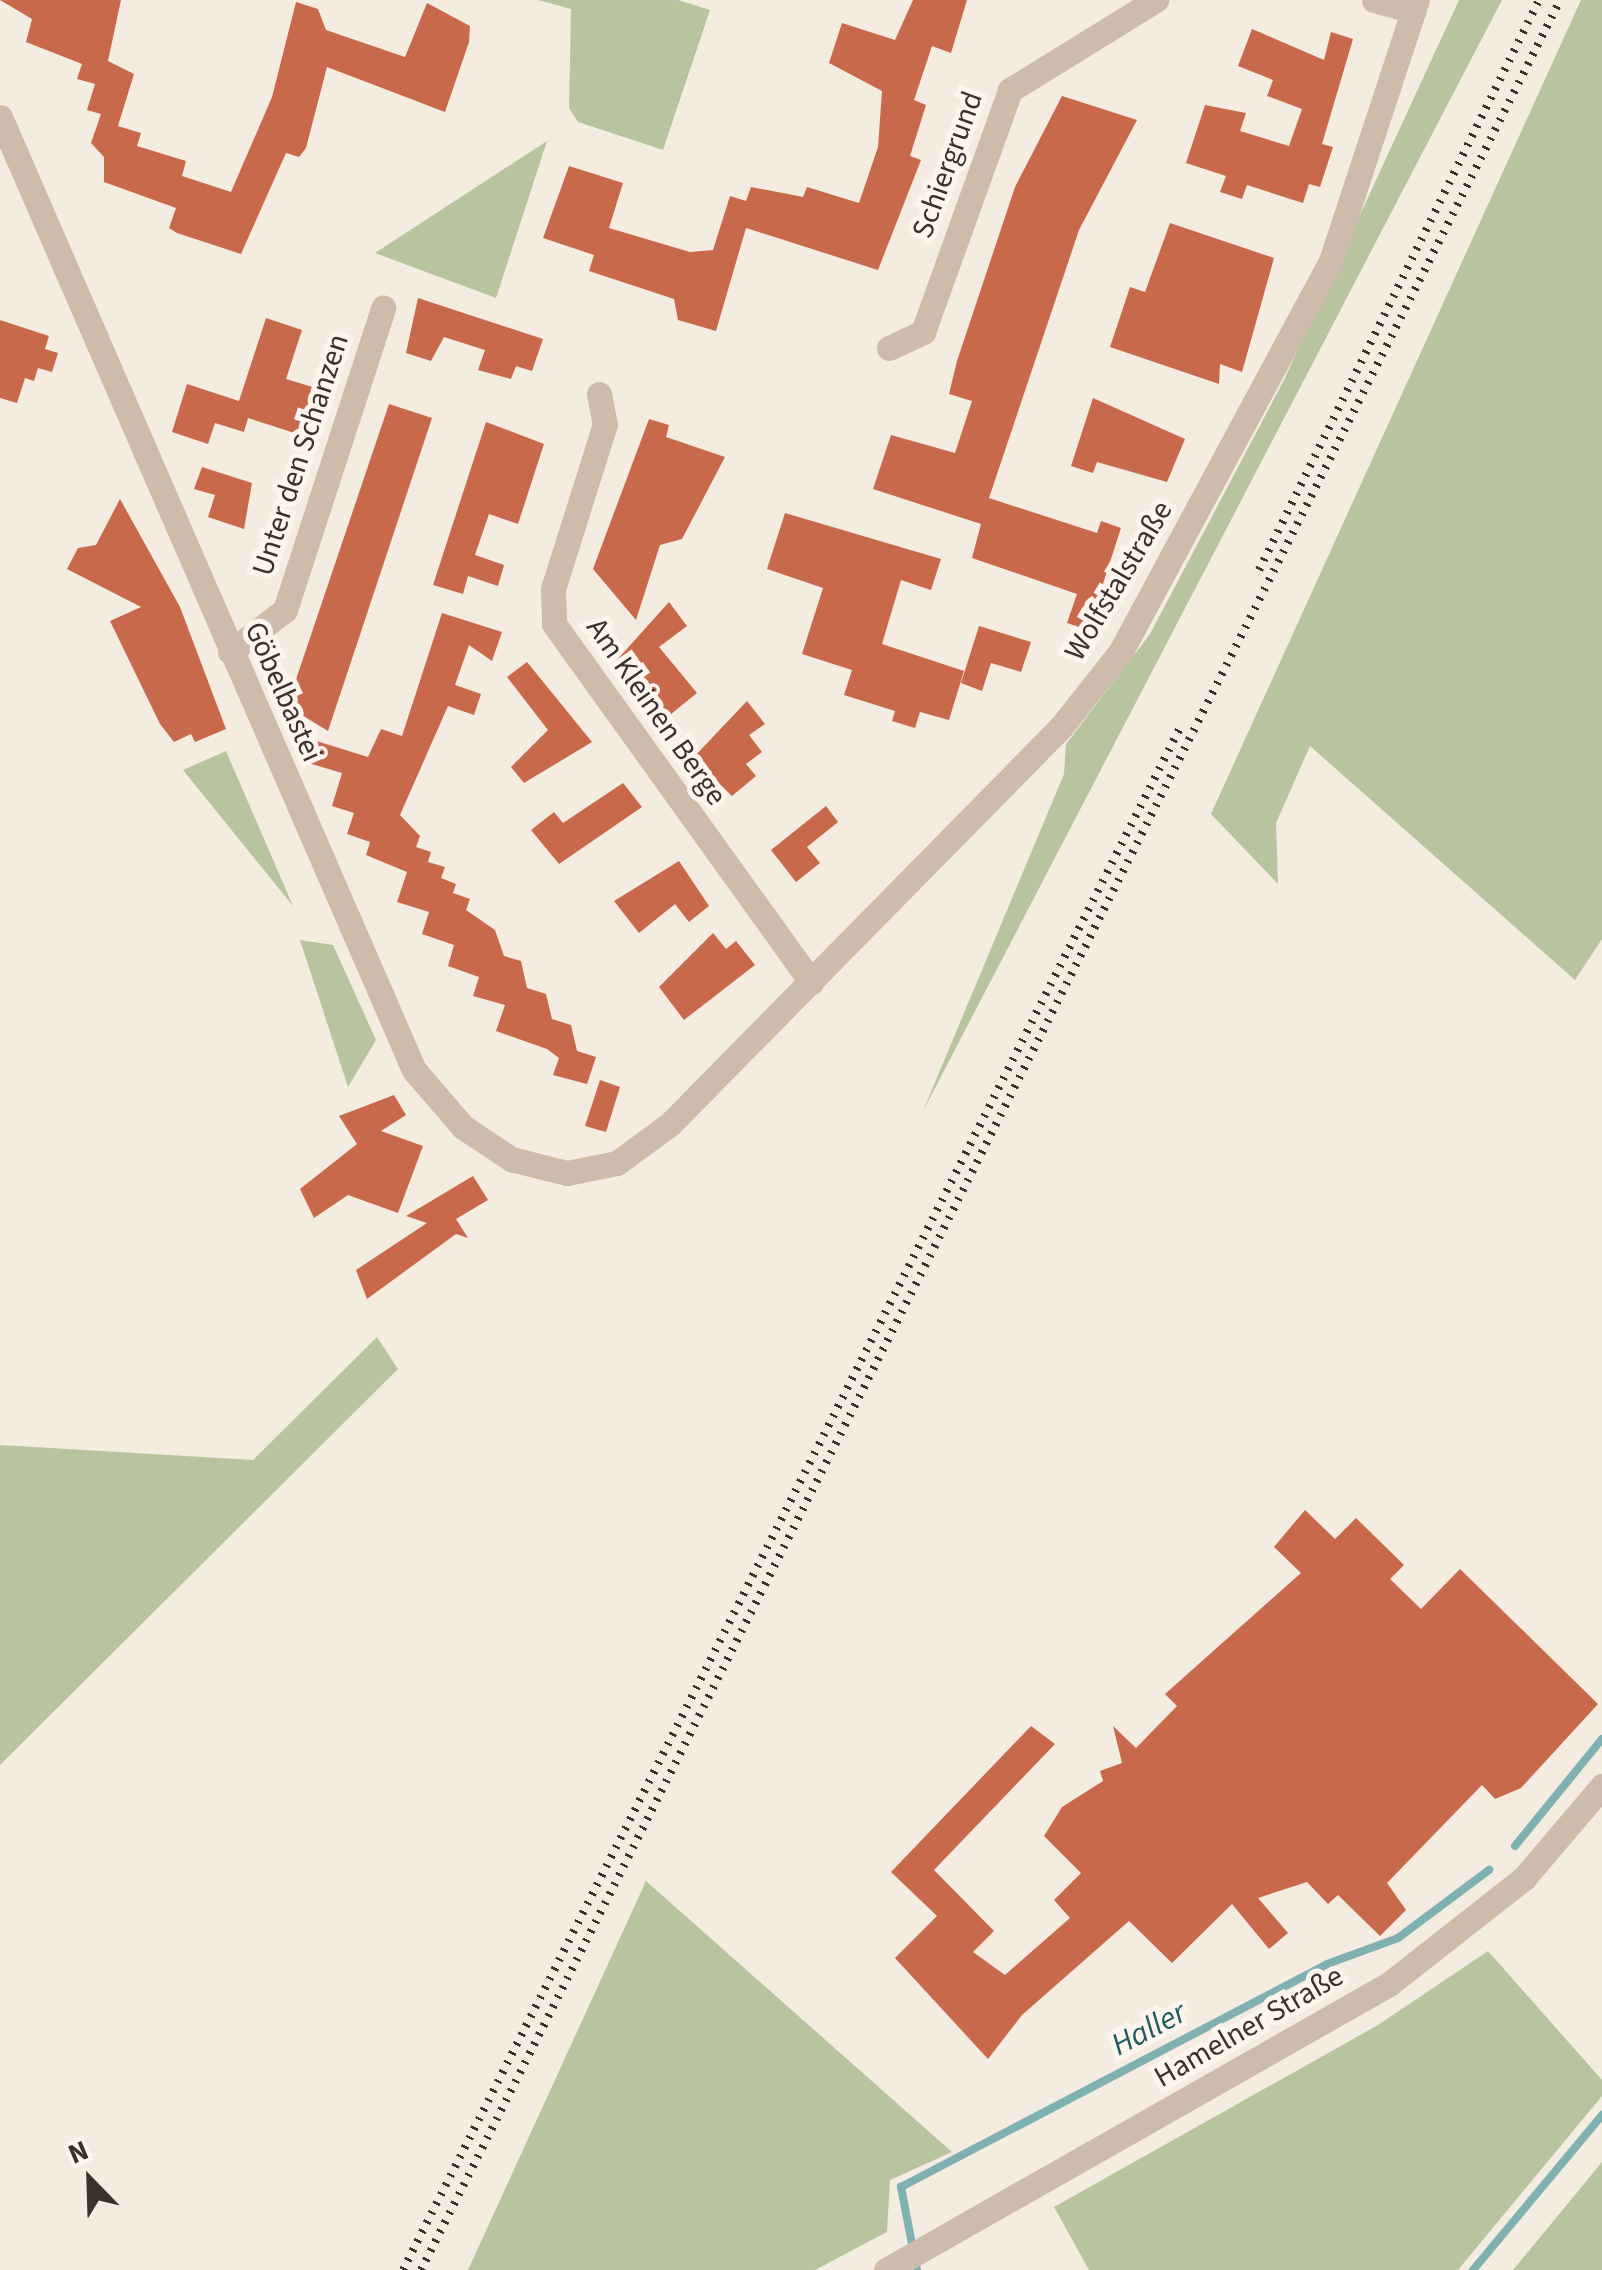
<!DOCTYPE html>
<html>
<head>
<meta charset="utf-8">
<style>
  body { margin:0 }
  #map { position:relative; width:1602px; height:2270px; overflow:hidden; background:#f4ebe1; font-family:"Source Sans 3",sans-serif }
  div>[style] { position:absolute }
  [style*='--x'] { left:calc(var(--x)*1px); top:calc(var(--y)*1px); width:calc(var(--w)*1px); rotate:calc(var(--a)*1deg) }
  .green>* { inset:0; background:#b8c4a0 }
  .stream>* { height:8px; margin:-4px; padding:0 4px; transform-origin:4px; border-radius:4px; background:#7fb0b2 }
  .building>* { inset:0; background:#c8694b }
  .minor>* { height:25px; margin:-12.5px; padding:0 12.5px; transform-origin:12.5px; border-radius:12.5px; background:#cdbbac }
  .rail>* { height:8px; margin-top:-4px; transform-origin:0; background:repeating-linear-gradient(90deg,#3b302b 0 2.5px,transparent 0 10.5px) }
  span { translate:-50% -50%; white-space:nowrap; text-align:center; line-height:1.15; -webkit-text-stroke:10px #fbf5ee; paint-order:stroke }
  .street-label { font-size:30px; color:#3b302b }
  .water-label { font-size:32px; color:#1f5a5e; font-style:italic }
  .north { position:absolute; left:40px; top:2130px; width:100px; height:100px; -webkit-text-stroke:8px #fbf5ee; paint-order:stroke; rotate:337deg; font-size:28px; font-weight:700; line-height:40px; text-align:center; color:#3b302b }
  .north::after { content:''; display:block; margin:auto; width:35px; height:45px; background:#3b302b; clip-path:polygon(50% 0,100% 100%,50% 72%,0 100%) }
</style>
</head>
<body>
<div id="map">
  <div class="green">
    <div style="clip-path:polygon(538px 0,678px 0,710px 10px,663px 150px,578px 122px,569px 108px,571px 9px)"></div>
    <div style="clip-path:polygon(1459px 0,1502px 0,923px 1111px,1064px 774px,1066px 744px,1150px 634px,1284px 380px)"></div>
    <div style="clip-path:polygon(1581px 0,1602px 0,1602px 939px,1575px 980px,1310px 746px,1276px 823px,1278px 884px,1211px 814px)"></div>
    <div style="clip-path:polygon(547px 141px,496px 298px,375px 253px)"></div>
    <div style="clip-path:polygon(226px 751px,293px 906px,183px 770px)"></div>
    <div style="clip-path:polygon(300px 940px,333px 945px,376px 1040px,348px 1087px)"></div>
    <div style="clip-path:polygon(377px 1337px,398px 1369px,0 1765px,0 1445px,253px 1460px)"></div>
    <div style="clip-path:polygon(646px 1881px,952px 2152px,890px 2180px,887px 2232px,815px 2270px,468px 2270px)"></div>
    <div style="clip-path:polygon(1488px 1951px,1602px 2080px,1602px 2096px,1458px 2270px,1089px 2270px,1054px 2207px,1378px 2025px)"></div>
    <div style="clip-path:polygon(1602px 2162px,1602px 2270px,1513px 2270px)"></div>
  </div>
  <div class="stream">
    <div style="--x:1515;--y:1846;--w:138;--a:-50.9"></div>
    <div style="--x:917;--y:2270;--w:85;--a:-100.9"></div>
    <div style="--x:901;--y:2187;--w:481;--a:-27.6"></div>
    <div style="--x:1327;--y:1964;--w:76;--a:-20.1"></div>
    <div style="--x:1398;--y:1938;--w:114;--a:-36.8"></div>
    <div style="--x:1473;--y:2270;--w:202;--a:-50.2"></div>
  </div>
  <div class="building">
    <div style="clip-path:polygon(0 0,121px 0,108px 61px,134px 74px,118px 126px,141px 133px,137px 146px,186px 161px,182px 176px,231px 192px,272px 97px,296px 2px,318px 9px,326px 30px,405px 57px,427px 3px,470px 26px,469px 42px,445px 112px,327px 67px,306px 148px,299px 157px,286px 153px,241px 254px,177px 233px,169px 228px,176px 208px,104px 182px,104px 157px,91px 143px,101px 114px,87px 110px,95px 84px,77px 79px,82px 64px,26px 42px,32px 19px)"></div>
    <div style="clip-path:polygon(913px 0,967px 0,951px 53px,932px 46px,914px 100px,926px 105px,910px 156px,921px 160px,878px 270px,746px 228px,716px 331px,678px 320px,674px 299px,589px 271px,594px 255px,543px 238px,569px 166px,623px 183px,609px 228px,690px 252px,713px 250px,730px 196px,746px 201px,751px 187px,803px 197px,807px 187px,859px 203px,878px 147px,882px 91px,829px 63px,842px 23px,895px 40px)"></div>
    <div style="clip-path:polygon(1252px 29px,1324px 60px,1331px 32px,1353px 39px,1322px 144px,1333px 147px,1320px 187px,1309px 184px,1303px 203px,1247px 185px,1242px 199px,1220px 192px,1226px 176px,1186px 163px,1205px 105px,1246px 113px,1240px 131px,1289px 146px,1302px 109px,1267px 96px,1273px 80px,1238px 66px)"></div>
    <div style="clip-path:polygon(1062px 96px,1137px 120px,1079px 230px,989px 498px,1097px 533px,1101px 521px,1121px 528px,1088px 630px,1067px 623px,1077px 594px,972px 558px,981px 524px,873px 489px,891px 435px,955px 453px,972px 401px,949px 394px,957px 361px,1015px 187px)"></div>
    <div style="clip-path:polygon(1170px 223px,1274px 258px,1242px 372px,1220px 364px,1219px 384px,1110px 347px,1130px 287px,1145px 292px)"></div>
    <div style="clip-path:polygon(418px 298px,543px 339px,532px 371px,516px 366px,511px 379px,478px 370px,485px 350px,444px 337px,431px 361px,406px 353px)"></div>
    <div style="clip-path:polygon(266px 318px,302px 330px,286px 379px,319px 389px,307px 437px,248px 418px,244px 432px,215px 423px,208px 444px,172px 432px,187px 384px,239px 401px)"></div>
    <div style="clip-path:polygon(0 320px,49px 336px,45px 349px,58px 353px,52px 372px,38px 368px,34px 381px,25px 378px,17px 403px,0 398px)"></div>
    <div style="clip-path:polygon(1093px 398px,1185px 439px,1167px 482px,1097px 462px,1093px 473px,1071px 466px)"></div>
    <div style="clip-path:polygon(389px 404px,432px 418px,328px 731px,287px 706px)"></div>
    <div style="clip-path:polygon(649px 419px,669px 425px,666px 437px,725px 457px,682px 539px,660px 545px,636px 620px,593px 569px)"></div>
    <div style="clip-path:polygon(486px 422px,544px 444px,518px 524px,489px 514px,475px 555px,504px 565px,498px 586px,468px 576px,463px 594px,433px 585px)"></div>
    <div style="clip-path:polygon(202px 467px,252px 483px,244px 529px,208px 517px,215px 495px,194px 489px)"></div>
    <div style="clip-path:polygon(120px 499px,180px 607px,226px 729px,195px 742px,191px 734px,174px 742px,160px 724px,110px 621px,141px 607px,67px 569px,78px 548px,96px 545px)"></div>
    <div style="clip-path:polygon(785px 513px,941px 559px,931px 590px,901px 580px,882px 644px,964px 671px,949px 720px,920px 712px,915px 728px,892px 721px,895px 711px,844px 695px,852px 670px,802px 654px,823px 588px,767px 569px)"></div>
    <div style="clip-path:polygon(669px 602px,687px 626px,659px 647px,697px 693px,660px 723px,616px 661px)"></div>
    <div style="clip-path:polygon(442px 613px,502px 632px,492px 661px,469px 645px,455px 685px,481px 694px,474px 715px,448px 706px,400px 815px,420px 836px,416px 847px,431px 852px,428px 862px,445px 867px,441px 878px,456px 884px,453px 893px,470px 899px,466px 910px,495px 930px,504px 956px,521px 961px,527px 988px,546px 994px,552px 1019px,571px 1025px,577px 1051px,596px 1057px,587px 1084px,553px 1075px,559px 1058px,547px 1049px,496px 1031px,505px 1005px,473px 996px,479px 977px,448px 966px,454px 945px,422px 934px,429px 912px,397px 902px,407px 872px,366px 855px,370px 842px,347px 834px,354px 813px,332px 806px,342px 773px,305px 762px,313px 740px,368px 757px,381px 729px,402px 736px)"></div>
    <div style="clip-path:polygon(979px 626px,1031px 642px,1021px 672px,991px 663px,982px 691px,961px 683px)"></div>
    <div style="clip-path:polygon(527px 662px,592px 742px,524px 783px,511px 767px,548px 730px,507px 677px)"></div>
    <div style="clip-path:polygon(747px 701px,765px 724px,749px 735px,762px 752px,746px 764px,756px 776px,732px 796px,693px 758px)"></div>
    <div style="clip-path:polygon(623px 783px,642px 807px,559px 864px,531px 830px,554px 812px,563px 823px)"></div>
    <div style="clip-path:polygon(826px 806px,838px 822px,807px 847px,820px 863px,796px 882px,771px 850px)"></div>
    <div style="clip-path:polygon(679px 861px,709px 906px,689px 922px,675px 904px,639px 933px,614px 901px)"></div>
    <div style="clip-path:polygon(713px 933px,726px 949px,736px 941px,755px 965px,684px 1020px,659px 987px)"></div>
    <div style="clip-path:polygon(600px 1080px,620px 1087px,606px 1132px,585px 1126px)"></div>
    <div style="clip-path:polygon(394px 1095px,406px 1115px,381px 1131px,423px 1146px,398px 1213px,348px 1195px,314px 1218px,300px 1189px,357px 1144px,339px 1116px)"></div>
    <div style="clip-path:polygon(473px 1176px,488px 1200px,456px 1219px,468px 1238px,456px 1234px,367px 1299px,356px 1270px,427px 1223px,406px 1216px)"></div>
    <div style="clip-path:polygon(1305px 1510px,1335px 1539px,1356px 1518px,1404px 1565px,1390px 1579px,1421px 1609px,1460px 1569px,1598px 1704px,1521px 1788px,1495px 1799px,1482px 1785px,1387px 1883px,1406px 1910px,1380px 1936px,1338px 1895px,1328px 1904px,1307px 1882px,1258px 1898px,1288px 1933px,1269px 1949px,1232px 1904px,1172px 1963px,1129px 1921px,1022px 2015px,988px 2059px,895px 1958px,937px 1916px,891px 1872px,1031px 1726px,1055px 1744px,934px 1870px,994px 1931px,973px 1952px,1005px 1975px,1070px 1918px,1054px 1900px,1081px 1873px,1044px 1836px,1062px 1807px,1103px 1781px,1100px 1771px,1122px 1763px,1113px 1726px,1136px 1748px,1177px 1706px,1165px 1694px,1301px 1573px,1274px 1547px)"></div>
  </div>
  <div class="minor">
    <div style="--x:1374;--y:0;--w:41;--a:15.4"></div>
    <div style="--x:0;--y:117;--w:1039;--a:66.52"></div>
    <div style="--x:414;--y:1070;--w:75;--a:49.3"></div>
    <div style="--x:463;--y:1127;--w:58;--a:33.7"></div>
    <div style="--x:511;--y:1159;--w:58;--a:14"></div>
    <div style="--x:567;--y:1173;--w:51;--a:-11.3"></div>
    <div style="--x:617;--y:1163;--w:66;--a:-36.3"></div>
    <div style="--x:670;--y:1124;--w:557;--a:-45.44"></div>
    <div style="--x:1061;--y:727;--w:97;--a:-51.7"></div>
    <div style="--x:1121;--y:651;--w:443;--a:-61.7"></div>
    <div style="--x:1331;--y:261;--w:275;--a:-71.8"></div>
    <div style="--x:889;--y:348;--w:38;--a:-25"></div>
    <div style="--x:923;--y:332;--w:257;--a:-70.2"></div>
    <div style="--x:1010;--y:90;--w:172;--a:-31.7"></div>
    <div style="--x:599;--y:394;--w:31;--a:79"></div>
    <div style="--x:605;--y:424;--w:173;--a:107.5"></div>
    <div style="--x:553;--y:589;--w:35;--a:88"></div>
    <div style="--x:554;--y:624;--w:441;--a:54.3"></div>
    <div style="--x:230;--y:652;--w:69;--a:-37.4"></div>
    <div style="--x:285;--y:610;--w:318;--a:-72"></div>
    <div style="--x:886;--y:2270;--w:579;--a:-29.62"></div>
    <div style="--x:1389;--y:1984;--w:172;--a:-38.1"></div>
    <div style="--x:1524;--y:1878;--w:121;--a:-49.7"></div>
  </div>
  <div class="rail">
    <div style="--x:1259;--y:570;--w:635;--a:-63.84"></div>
    <div style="--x:403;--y:2270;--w:1729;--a:-63.26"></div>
    <div style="--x:421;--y:2270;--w:2540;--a:-63.35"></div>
  </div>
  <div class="street-label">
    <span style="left:948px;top:165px;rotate:-70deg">Schiergrund</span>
    <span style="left:301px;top:455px;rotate:-72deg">Unter den Schanzen</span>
    <span style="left:1119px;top:581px;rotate:-59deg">Wolfstalstraße</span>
    <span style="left:283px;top:692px;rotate:66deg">Göbelbastei</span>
    <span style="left:656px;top:712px;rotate:55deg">Am Kleinen Berge</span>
    <span style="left:1249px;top:2027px;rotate:-30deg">Hamelner Straße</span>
  </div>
  <div class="water-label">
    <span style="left:1149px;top:2029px;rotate:-28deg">Haller</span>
  </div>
  <div class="north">N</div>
</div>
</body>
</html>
